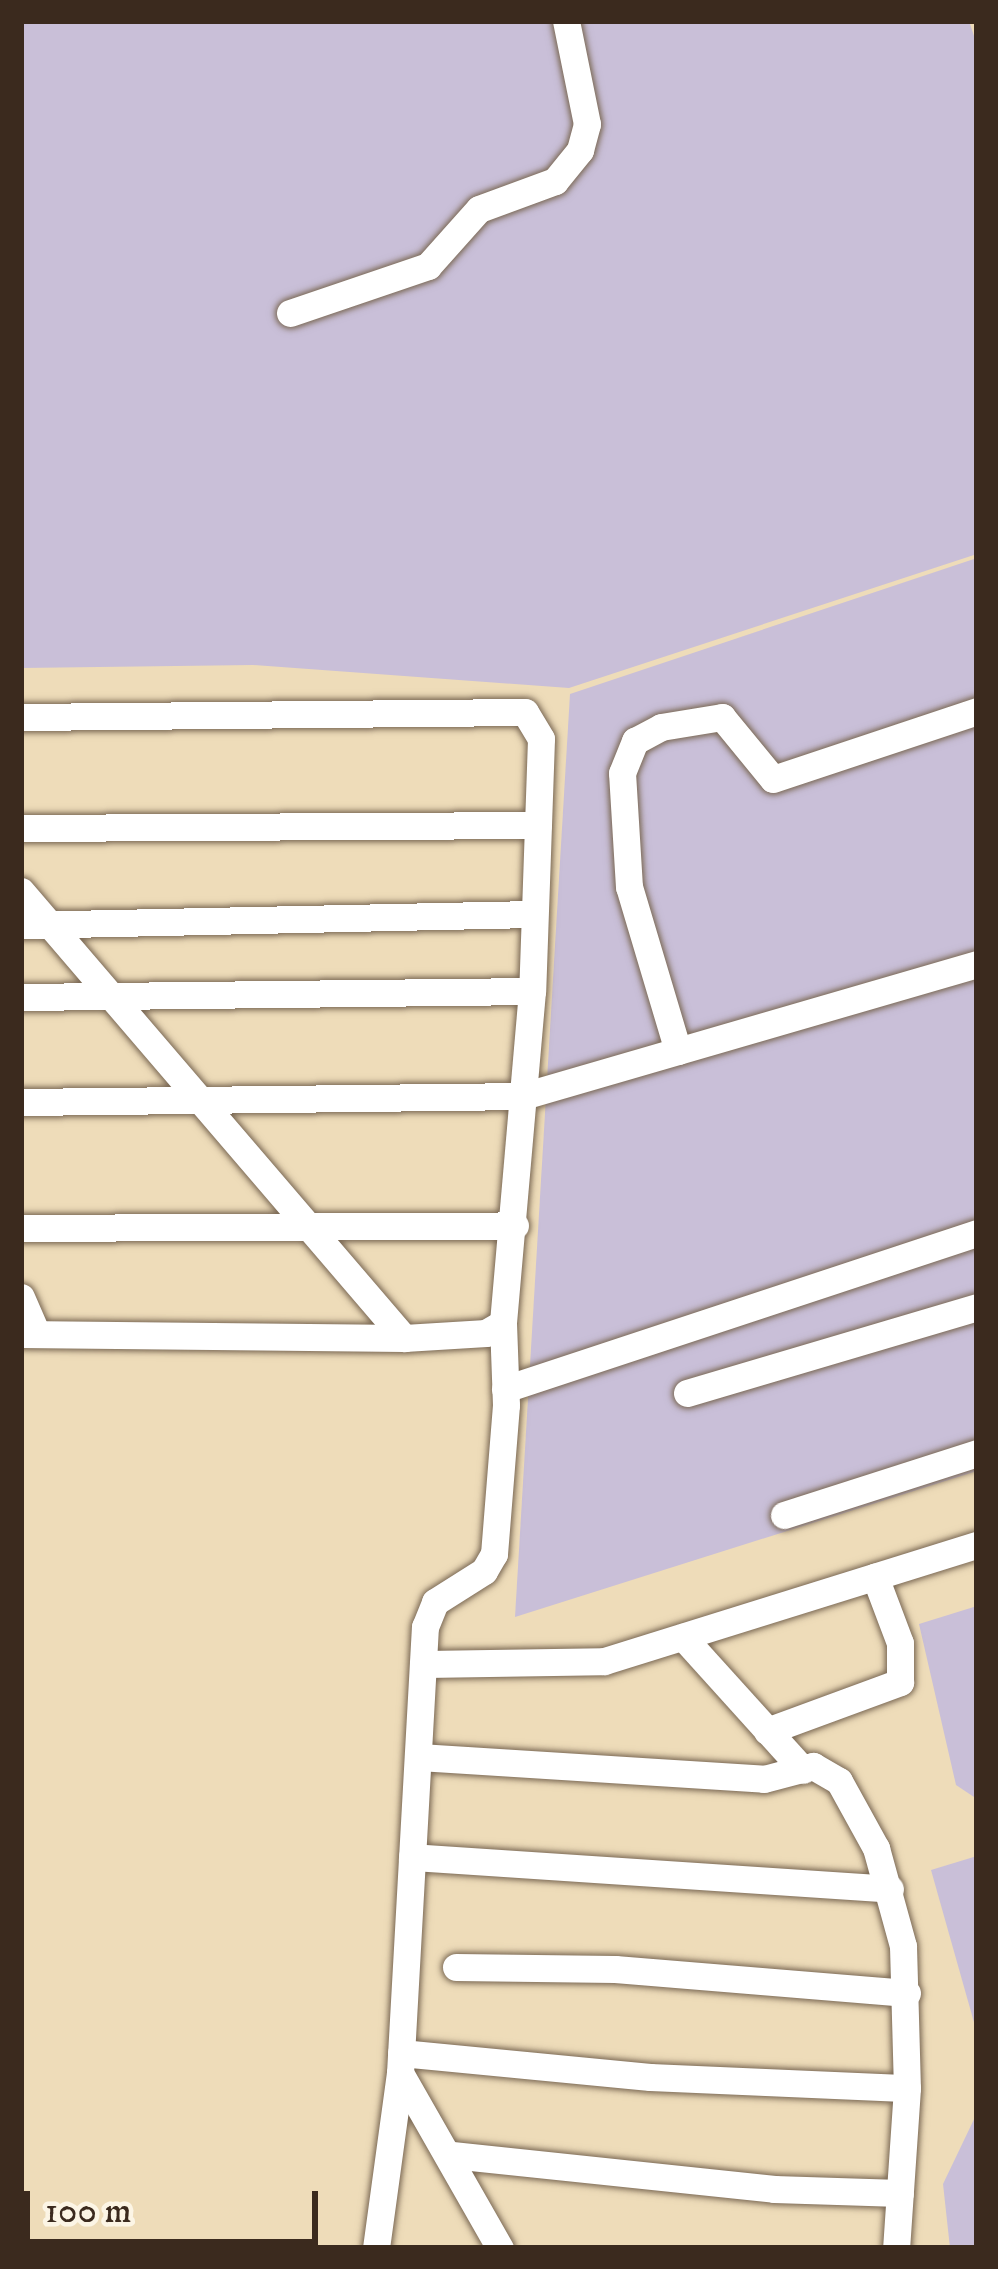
<!DOCTYPE html>
<html>
<head>
<meta charset="utf-8">
<style>
  body { margin:0 }
  #map { position:relative; width:998px; height:2269px; overflow:hidden; background:#eedcb9; font-family:"IM FELL DW Pica",serif }
  div>[style] { position:absolute }
  [style*='--x'] { left:calc(var(--x)*1px); top:calc(var(--y)*1px); width:calc(var(--w)*1px); rotate:calc(var(--a)*1deg) }
  .industrial>* { inset:0; background:#c9bfd8 }
  .roads { filter:drop-shadow(0 0 3px #7a6854) drop-shadow(0 0 3px #7a6854) }
  .minor>* { height:27px; margin:-13.5px; padding:0 13.5px; transform-origin:13.5px; border-radius:13.5px; background:#fff }
  span { translate:-50% -50%; white-space:nowrap; text-align:center; line-height:1.15; -webkit-text-stroke:9px #fcf5e5; paint-order:stroke }
  .frame { position:absolute; inset:0; border:24px solid #3b2a1e; pointer-events:none }
  .scale { position:absolute; left:24px; top:2191px; width:294px; height:54px; box-sizing:border-box; border:6px solid #3b2a1e; border-top:0; padding-left:15px; font-size:36px; line-height:42px; white-space:nowrap; color:#3b2a1e; -webkit-text-stroke:9px #fcf5e5; paint-order:stroke }
</style>
</head>
<body>
<div id="map">
  <div class="industrial">
    <div style="clip-path:polygon(21px 21px,969px 21px,977px 45px,977px 554px,569px 688px,253px 665px,21px 668px)"></div>
    <div style="clip-path:polygon(977px 558px,977px 1471px,515px 1617px,570px 694px)"></div>
    <div style="clip-path:polygon(977px 1606px,977px 1799px,956px 1785px,919px 1624px)"></div>
    <div style="clip-path:polygon(977px 1856px,977px 2033px,931px 1870px)"></div>
    <div style="clip-path:polygon(977px 2113px,977px 2248px,950px 2248px,943px 2184px)"></div>
  </div>
  <div class="roads">
    <div class="minor">
      <div style="--x:290;--y:313;--w:146;--a:-18.8"></div>
      <div style="--x:428;--y:266;--w:76;--a:-48.2"></div>
      <div style="--x:479;--y:209;--w:81;--a:-20.2"></div>
      <div style="--x:555;--y:181;--w:40;--a:-51"></div>
      <div style="--x:580;--y:150;--w:27;--a:-75"></div>
      <div style="--x:587;--y:124;--w:105;--a:-101.5"></div>
      <div style="--x:21;--y:717;--w:504;--a:-0.57"></div>
      <div style="--x:525;--y:712;--w:31;--a:59"></div>
      <div style="--x:541;--y:739;--w:252;--a:92"></div>
      <div style="--x:532;--y:991;--w:333;--a:95"></div>
      <div style="--x:503;--y:1323;--w:20;--a:150"></div>
      <div style="--x:486;--y:1333;--w:82;--a:176.5"></div>
      <div style="--x:404;--y:1338;--w:383;--a:-179.4"></div>
      <div style="--x:21;--y:828;--w:517;--a:-0.33"></div>
      <div style="--x:21;--y:891;--w:589;--a:49.41"></div>
      <div style="--x:21;--y:925;--w:513;--a:-1.23"></div>
      <div style="--x:21;--y:997;--w:511;--a:-0.67"></div>
      <div style="--x:678;--y:1051;--w:171;--a:-106.6"></div>
      <div style="--x:629;--y:887;--w:114;--a:-93.5"></div>
      <div style="--x:622;--y:773;--w:35;--a:-68"></div>
      <div style="--x:635;--y:741;--w:30;--a:-28"></div>
      <div style="--x:661;--y:727;--w:62;--a:-9.3"></div>
      <div style="--x:722;--y:717;--w:80;--a:50.6"></div>
      <div style="--x:773;--y:779;--w:215;--a:-18.4"></div>
      <div style="--x:21;--y:1102;--w:502;--a:-0.68"></div>
      <div style="--x:523;--y:1096;--w:473;--a:-16.2"></div>
      <div style="--x:21;--y:1228;--w:494;--a:-0.3"></div>
      <div style="--x:21;--y:1297;--w:40;--a:66.6"></div>
      <div style="--x:505;--y:1389;--w:497;--a:-18.3"></div>
      <div style="--x:687;--y:1393;--w:302;--a:-16.5"></div>
      <div style="--x:784;--y:1515;--w:203;--a:-17.8"></div>
      <div style="--x:683;--y:1637;--w:179;--a:47.9"></div>
      <div style="--x:423;--y:1664;--w:181;--a:-0.9"></div>
      <div style="--x:604;--y:1661;--w:391;--a:-17.3"></div>
      <div style="--x:767;--y:1731;--w:142;--a:-20.2"></div>
      <div style="--x:900;--y:1682;--w:39;--a:-90"></div>
      <div style="--x:900;--y:1643;--w:71;--a:-110.7"></div>
      <div style="--x:419;--y:1757;--w:346;--a:3.6"></div>
      <div style="--x:764;--y:1779;--w:51;--a:-14.9"></div>
      <div style="--x:813;--y:1766;--w:30;--a:30"></div>
      <div style="--x:839;--y:1781;--w:77;--a:61.1"></div>
      <div style="--x:876;--y:1848;--w:102;--a:74.6"></div>
      <div style="--x:903;--y:1946;--w:142;--a:88.4"></div>
      <div style="--x:907;--y:2088;--w:160;--a:93.9"></div>
      <div style="--x:412;--y:1857;--w:479;--a:3.8"></div>
      <div style="--x:456;--y:1967;--w:159;--a:0.7"></div>
      <div style="--x:615;--y:1969;--w:293;--a:4.7"></div>
      <div style="--x:401;--y:2053;--w:250;--a:5.5"></div>
      <div style="--x:650;--y:2077;--w:257;--a:2.5"></div>
      <div style="--x:400;--y:2073;--w:202;--a:60.3"></div>
      <div style="--x:452;--y:2155;--w:324;--a:6"></div>
      <div style="--x:774;--y:2189;--w:126;--a:1.8"></div>
      <div style="--x:376;--y:2248;--w:177;--a:-82.2"></div>
      <div style="--x:400;--y:2073;--w:447;--a:-86.8"></div>
      <div style="--x:425;--y:1627;--w:27;--a:-68"></div>
      <div style="--x:435;--y:1602;--w:58;--a:-32.3"></div>
      <div style="--x:484;--y:1571;--w:20;--a:-60"></div>
      <div style="--x:494;--y:1554;--w:149;--a:-85.4"></div>
      <div style="--x:506;--y:1405;--w:82;--a:-92.1"></div>
    </div>
  </div>
  <div class="frame"></div>
  <div class="scale">100 m</div>
</div>
</body>
</html>
